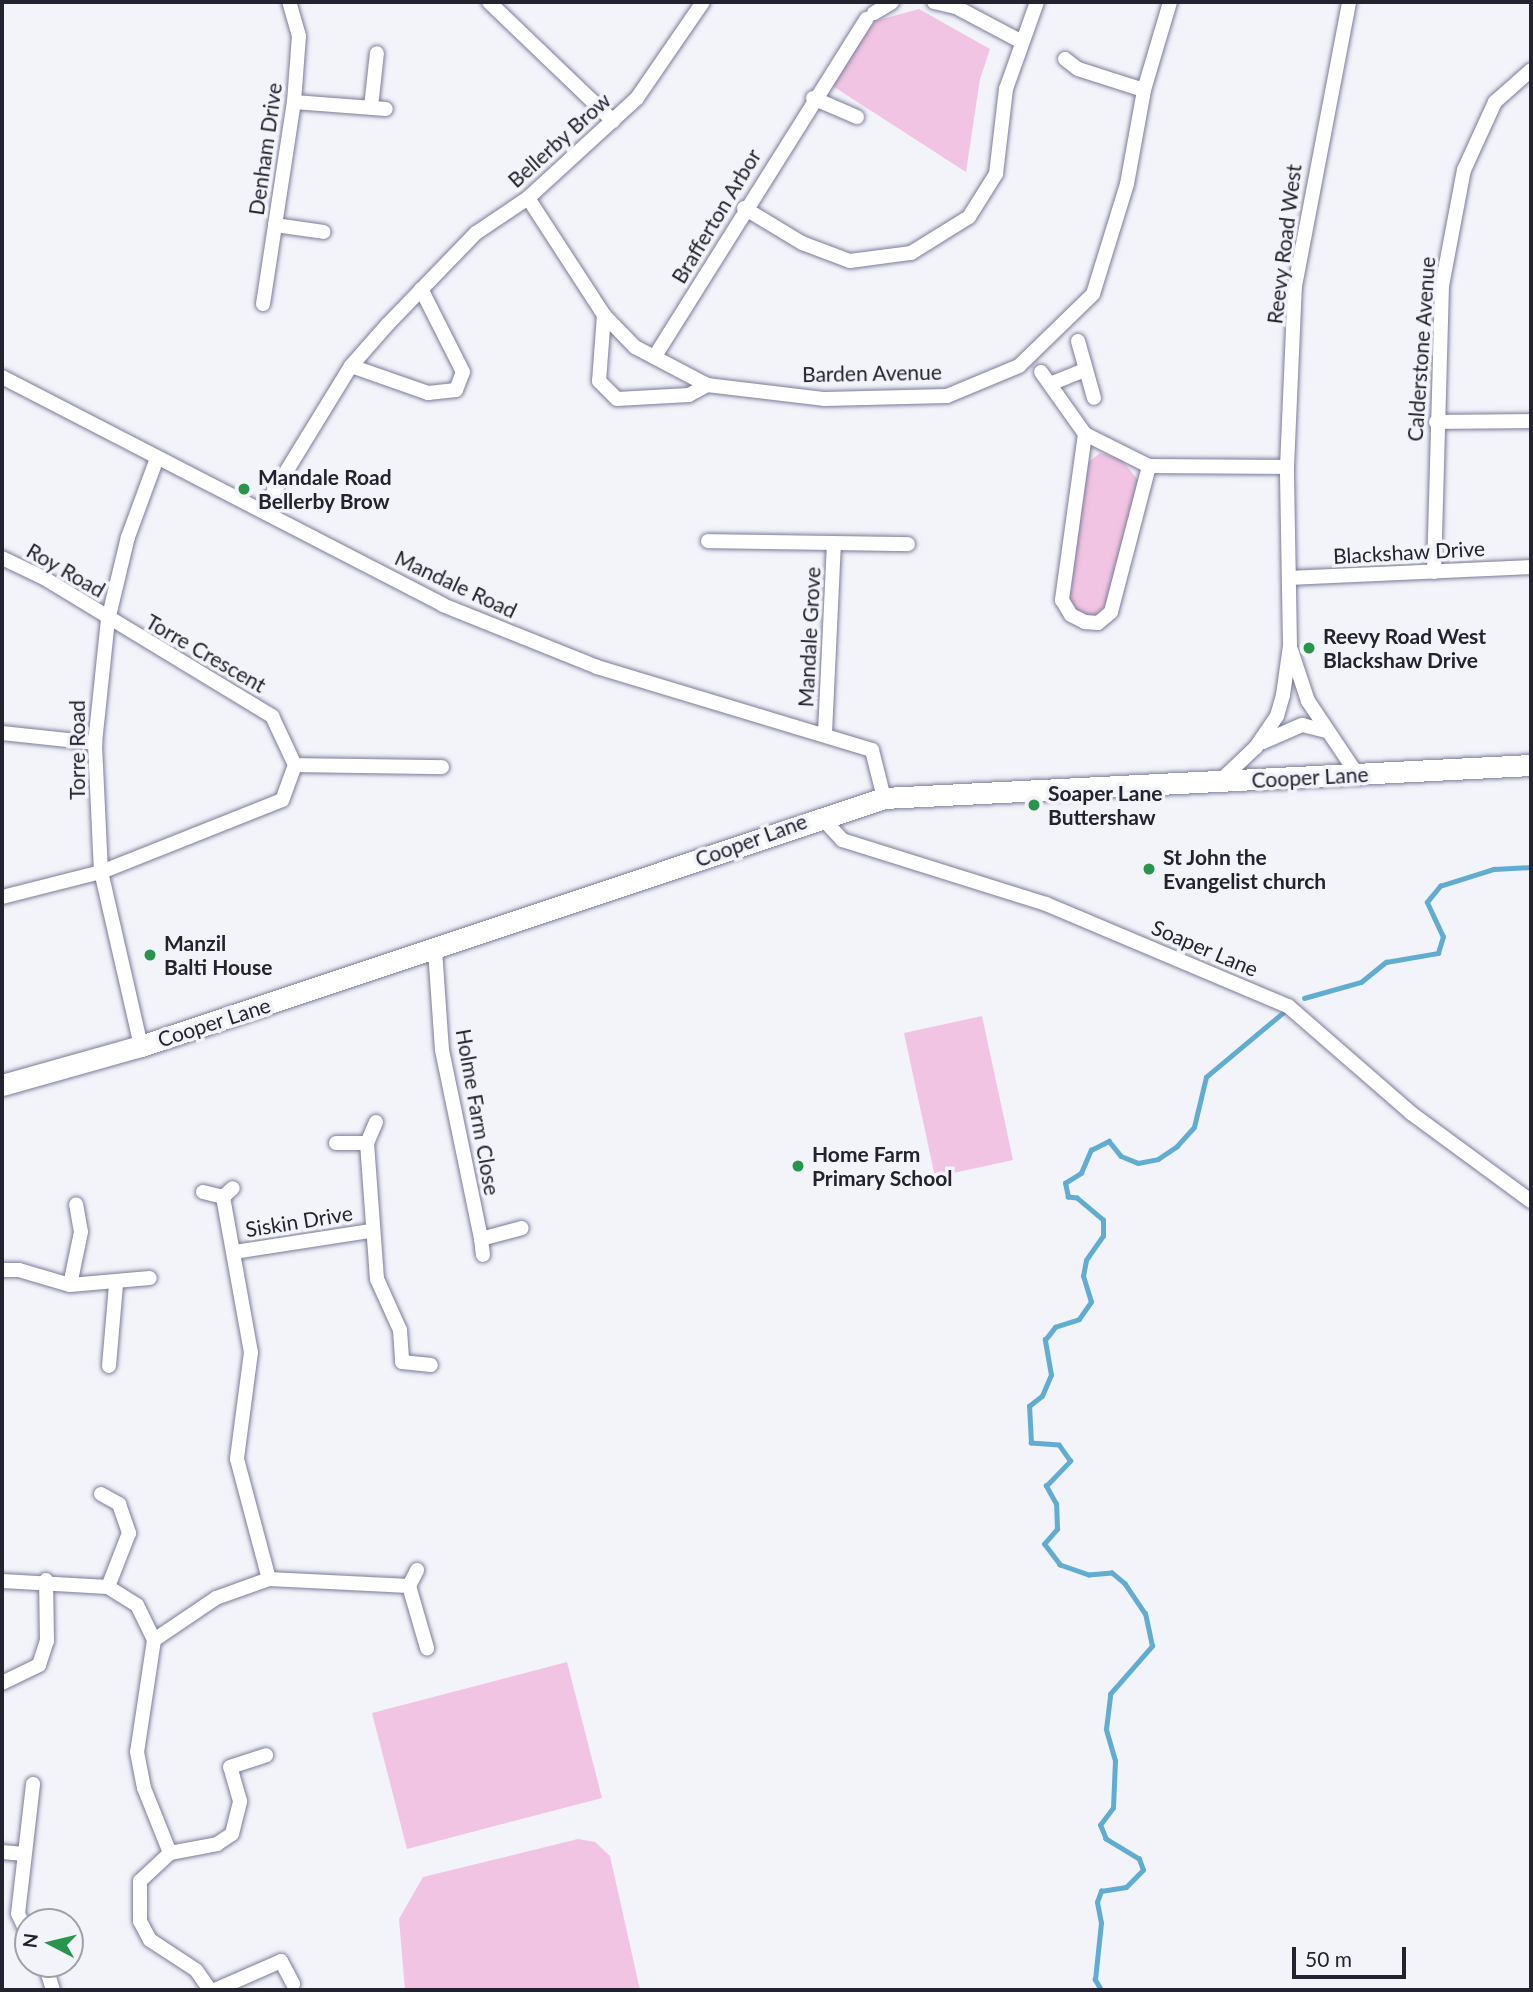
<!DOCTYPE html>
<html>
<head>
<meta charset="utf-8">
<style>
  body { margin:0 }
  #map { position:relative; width:1533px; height:1992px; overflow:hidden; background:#f3f3fa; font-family:Lato,sans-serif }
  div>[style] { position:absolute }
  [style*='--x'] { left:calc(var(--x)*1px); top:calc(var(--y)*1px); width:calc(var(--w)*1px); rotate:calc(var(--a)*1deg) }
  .green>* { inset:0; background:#f2c4e3 }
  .stream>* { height:4.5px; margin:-2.25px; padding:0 2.25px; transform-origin:2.25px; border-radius:2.25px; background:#60add1 }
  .roads { filter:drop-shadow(0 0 2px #7a7b99) drop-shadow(0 0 2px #7a7b99) }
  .minor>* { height:14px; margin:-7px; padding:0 7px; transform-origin:7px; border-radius:7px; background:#fff }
  .secondary>* { height:21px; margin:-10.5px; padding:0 10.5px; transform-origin:10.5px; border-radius:10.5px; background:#fff }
  .dots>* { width:19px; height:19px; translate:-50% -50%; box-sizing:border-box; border:4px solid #f3f3fa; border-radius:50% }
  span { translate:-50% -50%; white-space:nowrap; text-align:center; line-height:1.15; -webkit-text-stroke:7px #f3f3fa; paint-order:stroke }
  .street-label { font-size:21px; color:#232330 }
  .poi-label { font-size:21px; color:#232330; font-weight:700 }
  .left { translate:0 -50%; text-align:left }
  .frame { position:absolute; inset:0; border:4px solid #232330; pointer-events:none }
  .north { position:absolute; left:14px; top:1908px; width:70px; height:70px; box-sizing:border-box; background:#f3f3fa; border:2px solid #a0a0a9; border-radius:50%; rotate:277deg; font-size:19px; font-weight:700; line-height:28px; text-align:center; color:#232330 }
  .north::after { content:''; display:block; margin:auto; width:24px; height:32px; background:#29944c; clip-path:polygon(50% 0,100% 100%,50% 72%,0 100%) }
  .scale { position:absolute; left:1292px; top:1947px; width:114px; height:32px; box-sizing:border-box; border:4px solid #232330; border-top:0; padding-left:9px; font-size:21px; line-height:24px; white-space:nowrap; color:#232330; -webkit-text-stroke:5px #f3f3fa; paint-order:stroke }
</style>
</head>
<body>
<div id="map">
  <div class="green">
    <div style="clip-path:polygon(919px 9px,990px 49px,980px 79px,966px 172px,831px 85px,875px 21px)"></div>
    <div style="clip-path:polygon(1100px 453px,1121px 459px,1138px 480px,1106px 603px,1098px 615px,1087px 617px,1076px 613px,1067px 593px,1085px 465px)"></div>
    <div style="clip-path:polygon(982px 1016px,1013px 1160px,935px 1177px,904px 1033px)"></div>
    <div style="clip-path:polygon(567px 1662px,602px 1798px,407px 1849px,372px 1713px)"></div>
    <div style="clip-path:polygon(578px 1839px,595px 1842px,610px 1856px,640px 1990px,405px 1990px,399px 1919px,423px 1877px)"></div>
  </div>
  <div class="stream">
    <div style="--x:1304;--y:998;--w:59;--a:-15.7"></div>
    <div style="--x:1361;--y:982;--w:32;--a:-39"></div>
    <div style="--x:1386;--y:962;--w:53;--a:-9.8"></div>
    <div style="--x:1438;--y:953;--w:17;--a:-73"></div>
    <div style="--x:1443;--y:937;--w:38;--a:-115"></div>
    <div style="--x:1427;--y:902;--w:21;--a:-51"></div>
    <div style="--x:1440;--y:886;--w:57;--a:-17.5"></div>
    <div style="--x:1494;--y:869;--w:37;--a:-3"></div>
    <div style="--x:1101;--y:1990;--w:12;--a:-121"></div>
    <div style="--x:1095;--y:1980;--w:57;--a:-84"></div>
    <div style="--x:1101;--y:1923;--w:21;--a:-101"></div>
    <div style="--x:1097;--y:1902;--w:12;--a:-70"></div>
    <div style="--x:1101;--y:1891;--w:25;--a:-9"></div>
    <div style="--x:1126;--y:1887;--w:24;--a:-45"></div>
    <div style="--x:1143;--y:1870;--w:12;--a:-110"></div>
    <div style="--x:1139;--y:1859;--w:39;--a:-149"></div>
    <div style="--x:1106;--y:1839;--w:15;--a:-113"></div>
    <div style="--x:1100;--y:1825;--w:21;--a:-53"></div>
    <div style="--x:1113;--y:1808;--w:47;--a:-87.6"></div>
    <div style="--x:1115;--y:1761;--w:33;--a:-106"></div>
    <div style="--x:1106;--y:1729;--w:35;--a:-83"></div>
    <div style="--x:1110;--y:1694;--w:64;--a:-48.8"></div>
    <div style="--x:1152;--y:1646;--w:33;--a:-102"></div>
    <div style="--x:1145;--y:1614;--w:36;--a:-124"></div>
    <div style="--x:1125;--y:1584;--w:17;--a:-140"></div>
    <div style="--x:1112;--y:1573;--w:23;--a:175"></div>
    <div style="--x:1089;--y:1575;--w:31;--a:-161"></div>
    <div style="--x:1060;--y:1565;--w:26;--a:-127"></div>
    <div style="--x:1044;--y:1544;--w:20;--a:-49"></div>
    <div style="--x:1057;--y:1529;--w:25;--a:-92"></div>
    <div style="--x:1056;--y:1504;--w:21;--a:-119"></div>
    <div style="--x:1046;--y:1486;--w:35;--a:-46"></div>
    <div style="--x:1070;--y:1461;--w:19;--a:-125"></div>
    <div style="--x:1059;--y:1445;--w:28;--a:-176"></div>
    <div style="--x:1031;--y:1443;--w:37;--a:-93"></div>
    <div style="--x:1029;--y:1406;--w:16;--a:-38"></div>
    <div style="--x:1042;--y:1396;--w:23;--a:-67"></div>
    <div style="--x:1051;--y:1375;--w:36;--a:-100"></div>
    <div style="--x:1045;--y:1340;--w:16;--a:-52"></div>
    <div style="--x:1055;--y:1327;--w:25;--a:-18"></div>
    <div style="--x:1079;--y:1319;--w:21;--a:-55"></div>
    <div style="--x:1091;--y:1302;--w:27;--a:-107"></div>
    <div style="--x:1083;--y:1276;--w:16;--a:-79"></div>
    <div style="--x:1086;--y:1260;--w:29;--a:-55"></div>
    <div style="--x:1103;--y:1236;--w:16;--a:-90"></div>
    <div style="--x:1103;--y:1220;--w:34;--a:-140"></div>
    <div style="--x:1077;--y:1198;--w:9;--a:-174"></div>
    <div style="--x:1068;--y:1197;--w:14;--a:-102"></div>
    <div style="--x:1065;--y:1183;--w:19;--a:-32"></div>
    <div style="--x:1081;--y:1173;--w:25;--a:-67"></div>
    <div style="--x:1091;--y:1150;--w:20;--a:-27"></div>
    <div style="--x:1109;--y:1141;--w:19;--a:51"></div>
    <div style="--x:1121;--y:1156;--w:18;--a:22"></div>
    <div style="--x:1138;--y:1163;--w:20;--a:-11"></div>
    <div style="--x:1158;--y:1159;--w:23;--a:-34"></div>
    <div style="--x:1177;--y:1146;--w:25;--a:-48"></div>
    <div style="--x:1194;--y:1127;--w:51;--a:-76.5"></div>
    <div style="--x:1206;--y:1077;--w:103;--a:-39.9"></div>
  </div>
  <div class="roads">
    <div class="minor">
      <div style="--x:489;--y:2;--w:172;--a:43.8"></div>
      <div style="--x:934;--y:2;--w:23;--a:13"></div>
      <div style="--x:956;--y:7;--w:72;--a:28"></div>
      <div style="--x:874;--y:13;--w:21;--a:-31"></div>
      <div style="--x:1065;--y:59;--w:16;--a:38"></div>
      <div style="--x:1078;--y:69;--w:69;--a:17.7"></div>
      <div style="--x:813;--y:98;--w:48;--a:23.4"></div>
      <div style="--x:294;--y:102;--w:92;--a:4.4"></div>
      <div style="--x:371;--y:107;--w:54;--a:-83.7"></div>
      <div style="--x:528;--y:198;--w:140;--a:57"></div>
      <div style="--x:604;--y:315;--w:45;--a:45.9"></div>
      <div style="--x:635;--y:347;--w:81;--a:27.8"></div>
      <div style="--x:707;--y:385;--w:119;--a:6.8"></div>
      <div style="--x:825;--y:399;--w:122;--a:-1.4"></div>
      <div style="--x:947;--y:396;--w:78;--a:-22.6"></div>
      <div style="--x:1019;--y:366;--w:103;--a:-44.2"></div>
      <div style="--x:1093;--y:294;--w:115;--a:-72.8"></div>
      <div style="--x:1127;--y:184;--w:96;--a:-79.7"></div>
      <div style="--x:1144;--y:90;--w:92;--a:-73.5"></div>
      <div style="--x:744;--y:208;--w:68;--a:31.1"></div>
      <div style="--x:802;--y:243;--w:51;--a:20.6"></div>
      <div style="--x:850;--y:261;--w:62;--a:-7.5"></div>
      <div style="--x:911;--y:253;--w:68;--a:-31.8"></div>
      <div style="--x:969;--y:217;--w:51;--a:-57.9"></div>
      <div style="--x:996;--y:174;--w:86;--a:-83.3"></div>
      <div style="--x:1006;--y:89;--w:92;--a:-70.4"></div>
      <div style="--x:275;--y:225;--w:49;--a:8.1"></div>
      <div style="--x:263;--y:304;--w:204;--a:-81.3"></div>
      <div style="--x:294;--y:102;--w:66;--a:-85.7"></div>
      <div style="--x:299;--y:36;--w:35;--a:-106"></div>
      <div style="--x:604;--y:315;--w:66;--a:94.3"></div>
      <div style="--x:599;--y:381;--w:25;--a:45"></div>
      <div style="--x:617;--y:399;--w:72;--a:-3.2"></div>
      <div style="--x:689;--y:395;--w:21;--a:-29"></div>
      <div style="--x:1078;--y:341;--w:59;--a:74.3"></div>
      <div style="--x:655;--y:356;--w:398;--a:-57.9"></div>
      <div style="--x:351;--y:366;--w:82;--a:19.3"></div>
      <div style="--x:428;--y:393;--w:28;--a:-6"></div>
      <div style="--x:456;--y:390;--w:19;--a:-69"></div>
      <div style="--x:463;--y:372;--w:93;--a:-116.8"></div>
      <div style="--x:1041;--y:372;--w:76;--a:54.6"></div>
      <div style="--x:1085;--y:434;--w:72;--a:26.6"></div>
      <div style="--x:1149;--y:466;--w:138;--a:0.4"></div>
      <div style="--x:2;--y:377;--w:496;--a:27.3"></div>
      <div style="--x:443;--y:605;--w:166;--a:21.9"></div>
      <div style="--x:597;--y:667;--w:287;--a:16.8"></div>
      <div style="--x:872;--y:750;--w:49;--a:76"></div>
      <div style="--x:1050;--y:384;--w:38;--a:-22"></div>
      <div style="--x:1436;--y:422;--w:95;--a:-0.6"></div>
      <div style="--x:1085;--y:434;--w:168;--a:97.9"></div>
      <div style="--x:1062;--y:600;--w:17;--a:59"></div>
      <div style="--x:1071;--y:615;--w:16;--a:27"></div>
      <div style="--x:1085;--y:622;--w:13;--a:4"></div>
      <div style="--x:1098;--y:623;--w:17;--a:-40"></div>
      <div style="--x:1111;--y:612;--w:151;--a:-75.4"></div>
      <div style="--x:262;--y:511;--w:170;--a:-58.5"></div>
      <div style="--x:351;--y:366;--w:56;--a:-48.6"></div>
      <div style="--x:388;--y:324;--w:127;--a:-46"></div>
      <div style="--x:476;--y:233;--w:63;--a:-33.9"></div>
      <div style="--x:528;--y:198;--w:148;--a:-42.5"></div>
      <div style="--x:637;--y:98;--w:116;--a:-55.5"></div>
      <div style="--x:708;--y:541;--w:200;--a:0.9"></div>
      <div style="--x:2;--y:558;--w:47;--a:25.5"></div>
      <div style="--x:44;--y:578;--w:267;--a:31.2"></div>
      <div style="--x:272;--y:716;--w:54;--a:64.9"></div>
      <div style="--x:295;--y:765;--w:37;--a:110"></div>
      <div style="--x:282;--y:800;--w:195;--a:158.3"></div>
      <div style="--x:101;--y:872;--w:102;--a:165.8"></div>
      <div style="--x:1434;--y:572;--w:286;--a:-88.4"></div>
      <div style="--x:1442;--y:286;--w:118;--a:-79.3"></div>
      <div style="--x:1464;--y:170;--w:75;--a:-65.5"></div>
      <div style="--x:1495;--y:102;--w:48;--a:-41.6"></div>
      <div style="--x:1290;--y:578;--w:241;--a:-2.6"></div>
      <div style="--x:1291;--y:650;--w:54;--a:71.6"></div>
      <div style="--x:1308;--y:701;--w:88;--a:56.1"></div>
      <div style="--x:2;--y:733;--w:94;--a:6.1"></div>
      <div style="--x:825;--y:733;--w:190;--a:-87.3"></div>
      <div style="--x:1263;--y:742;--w:43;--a:-23.6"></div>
      <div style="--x:1302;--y:725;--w:25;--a:14"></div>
      <div style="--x:295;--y:765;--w:147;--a:0.8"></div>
      <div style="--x:1219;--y:782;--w:51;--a:-43.4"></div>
      <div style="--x:1256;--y:747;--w:37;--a:-56"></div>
      <div style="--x:1277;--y:716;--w:22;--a:-74"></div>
      <div style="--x:1283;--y:695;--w:49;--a:-81.9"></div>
      <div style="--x:1290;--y:646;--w:179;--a:-91"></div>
      <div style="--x:1287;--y:467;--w:181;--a:-87.5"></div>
      <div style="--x:1295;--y:286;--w:289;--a:-79.2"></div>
      <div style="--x:820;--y:816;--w:33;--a:47"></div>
      <div style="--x:842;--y:840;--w:214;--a:17.4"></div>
      <div style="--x:1046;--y:904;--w:263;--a:22.9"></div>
      <div style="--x:1288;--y:1006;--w:163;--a:41"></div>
      <div style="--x:1411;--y:1113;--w:149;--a:36.3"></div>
      <div style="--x:435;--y:950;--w:100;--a:86"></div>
      <div style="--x:442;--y:1050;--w:193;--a:78.3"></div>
      <div style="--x:481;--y:1239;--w:42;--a:-15"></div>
      <div style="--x:141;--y:1046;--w:179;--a:-102.9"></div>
      <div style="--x:101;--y:872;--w:129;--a:-92.7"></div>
      <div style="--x:95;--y:743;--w:124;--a:-84"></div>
      <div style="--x:108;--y:620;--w:85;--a:-76.5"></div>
      <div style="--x:128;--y:537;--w:84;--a:-69.8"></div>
      <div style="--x:376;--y:1122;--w:23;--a:113"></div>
      <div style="--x:367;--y:1143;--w:136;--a:85.8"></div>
      <div style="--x:377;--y:1279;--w:56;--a:65.7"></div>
      <div style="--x:400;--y:1330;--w:32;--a:86"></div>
      <div style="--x:402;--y:1362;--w:29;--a:6"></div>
      <div style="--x:336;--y:1143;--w:31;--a:0"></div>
      <div style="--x:203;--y:1192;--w:21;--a:14"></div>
      <div style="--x:223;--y:1197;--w:13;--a:-42"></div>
      <div style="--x:223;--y:1197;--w:158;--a:79.8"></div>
      <div style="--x:251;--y:1352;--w:108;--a:97.5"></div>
      <div style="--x:237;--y:1459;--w:124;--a:75.1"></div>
      <div style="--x:481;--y:1239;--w:16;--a:83"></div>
      <div style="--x:234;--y:1252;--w:138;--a:-8.8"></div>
      <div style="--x:2;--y:1270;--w:17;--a:0"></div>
      <div style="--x:19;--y:1270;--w:53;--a:16.4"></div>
      <div style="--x:70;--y:1285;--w:80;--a:-5"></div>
      <div style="--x:70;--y:1285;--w:54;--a:-78.3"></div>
      <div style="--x:81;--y:1232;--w:28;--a:-100"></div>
      <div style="--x:109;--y:1366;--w:82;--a:-85.1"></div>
      <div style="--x:101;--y:1494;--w:21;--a:29"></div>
      <div style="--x:119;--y:1504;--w:31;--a:71"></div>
      <div style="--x:129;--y:1533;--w:58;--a:111.3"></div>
      <div style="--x:2;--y:1581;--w:106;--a:3.2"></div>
      <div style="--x:108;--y:1587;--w:34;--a:32"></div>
      <div style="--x:137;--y:1605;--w:39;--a:64"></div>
      <div style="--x:409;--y:1586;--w:18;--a:-63"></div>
      <div style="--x:154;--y:1640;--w:75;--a:-34.1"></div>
      <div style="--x:216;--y:1598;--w:56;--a:-19.7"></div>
      <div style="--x:269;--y:1579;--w:140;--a:2.9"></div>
      <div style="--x:409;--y:1586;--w:65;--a:73.8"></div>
      <div style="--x:154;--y:1640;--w:113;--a:98.6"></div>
      <div style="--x:137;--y:1752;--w:37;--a:79"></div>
      <div style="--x:144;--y:1788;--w:70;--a:68.2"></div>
      <div style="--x:2;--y:1683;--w:41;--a:-25.9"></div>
      <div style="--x:39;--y:1665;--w:25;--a:-72"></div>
      <div style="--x:47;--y:1641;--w:61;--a:-90.9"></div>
      <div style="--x:2;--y:1852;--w:22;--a:5"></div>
      <div style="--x:28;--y:1935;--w:23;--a:-115"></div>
      <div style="--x:18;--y:1914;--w:131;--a:-83.4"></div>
      <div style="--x:45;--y:1964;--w:27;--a:73"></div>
      <div style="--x:210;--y:1990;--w:24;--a:-125"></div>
      <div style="--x:196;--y:1970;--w:55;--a:-146.9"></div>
      <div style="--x:150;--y:1940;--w:21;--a:-118"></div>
      <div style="--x:140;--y:1921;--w:40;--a:-90"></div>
      <div style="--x:140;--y:1881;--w:41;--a:-43"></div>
      <div style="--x:170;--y:1853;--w:48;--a:-10.8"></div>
      <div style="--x:217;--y:1844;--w:18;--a:-34"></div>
      <div style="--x:232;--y:1834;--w:34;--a:-76"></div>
      <div style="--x:240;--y:1801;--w:35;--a:-106"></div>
      <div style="--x:230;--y:1767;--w:38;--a:-18"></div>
      <div style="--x:215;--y:1990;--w:72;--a:-23.7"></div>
      <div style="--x:281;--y:1961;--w:26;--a:62"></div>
    </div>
    <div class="secondary">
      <div style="--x:2;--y:1085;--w:144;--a:-15.7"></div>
      <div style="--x:141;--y:1046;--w:783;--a:-18.46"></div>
      <div style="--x:884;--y:798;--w:648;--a:-2.92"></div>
    </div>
  </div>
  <div class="dots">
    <div style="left:244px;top:489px;background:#29944c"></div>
    <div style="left:1309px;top:648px;background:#29944c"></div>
    <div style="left:1034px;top:805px;background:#29944c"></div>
    <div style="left:1149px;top:869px;background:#29944c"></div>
    <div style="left:150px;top:955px;background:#29944c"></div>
    <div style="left:798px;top:1166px;background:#29944c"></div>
  </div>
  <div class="street-label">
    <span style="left:559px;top:140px;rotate:-42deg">Bellerby Brow</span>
    <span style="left:265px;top:149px;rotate:-82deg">Denham Drive</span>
    <span style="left:716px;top:216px;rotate:-59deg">Brafferton Arbor</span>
    <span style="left:1284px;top:244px;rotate:-83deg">Reevy Road West</span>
    <span style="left:1421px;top:349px;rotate:-86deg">Calderstone Avenue</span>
    <span style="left:872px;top:373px;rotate:-1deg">Barden Avenue</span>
    <span style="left:1409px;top:552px;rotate:-3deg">Blackshaw Drive</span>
    <span style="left:66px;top:570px;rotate:30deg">Roy Road</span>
    <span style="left:456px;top:584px;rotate:25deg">Mandale Road</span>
    <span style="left:809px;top:637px;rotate:-87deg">Mandale Grove</span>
    <span style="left:206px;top:653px;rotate:30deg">Torre Crescent</span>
    <span style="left:77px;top:750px;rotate:-90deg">Torre Road</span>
    <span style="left:1310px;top:777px;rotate:-3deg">Cooper Lane</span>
    <span style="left:751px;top:840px;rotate:-20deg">Cooper Lane</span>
    <span style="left:1205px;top:948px;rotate:23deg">Soaper Lane</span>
    <span style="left:214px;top:1022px;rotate:-18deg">Cooper Lane</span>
    <span style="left:478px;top:1112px;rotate:80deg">Holme Farm Close</span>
    <span style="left:299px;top:1221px;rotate:-9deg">Siskin Drive</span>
  </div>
  <div class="poi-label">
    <span class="left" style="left:258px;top:489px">Mandale Road<br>Bellerby Brow</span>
    <span class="left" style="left:1323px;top:648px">Reevy Road West<br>Blackshaw Drive</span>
    <span class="left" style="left:1048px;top:805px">Soaper Lane<br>Buttershaw</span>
    <span class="left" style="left:1163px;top:869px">St John the<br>Evangelist church</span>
    <span class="left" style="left:164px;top:955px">Manzil<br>Balti House</span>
    <span class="left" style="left:812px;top:1166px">Home Farm<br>Primary School</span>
  </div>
  <div class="frame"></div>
  <div class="north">N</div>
  <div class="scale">50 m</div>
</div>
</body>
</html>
